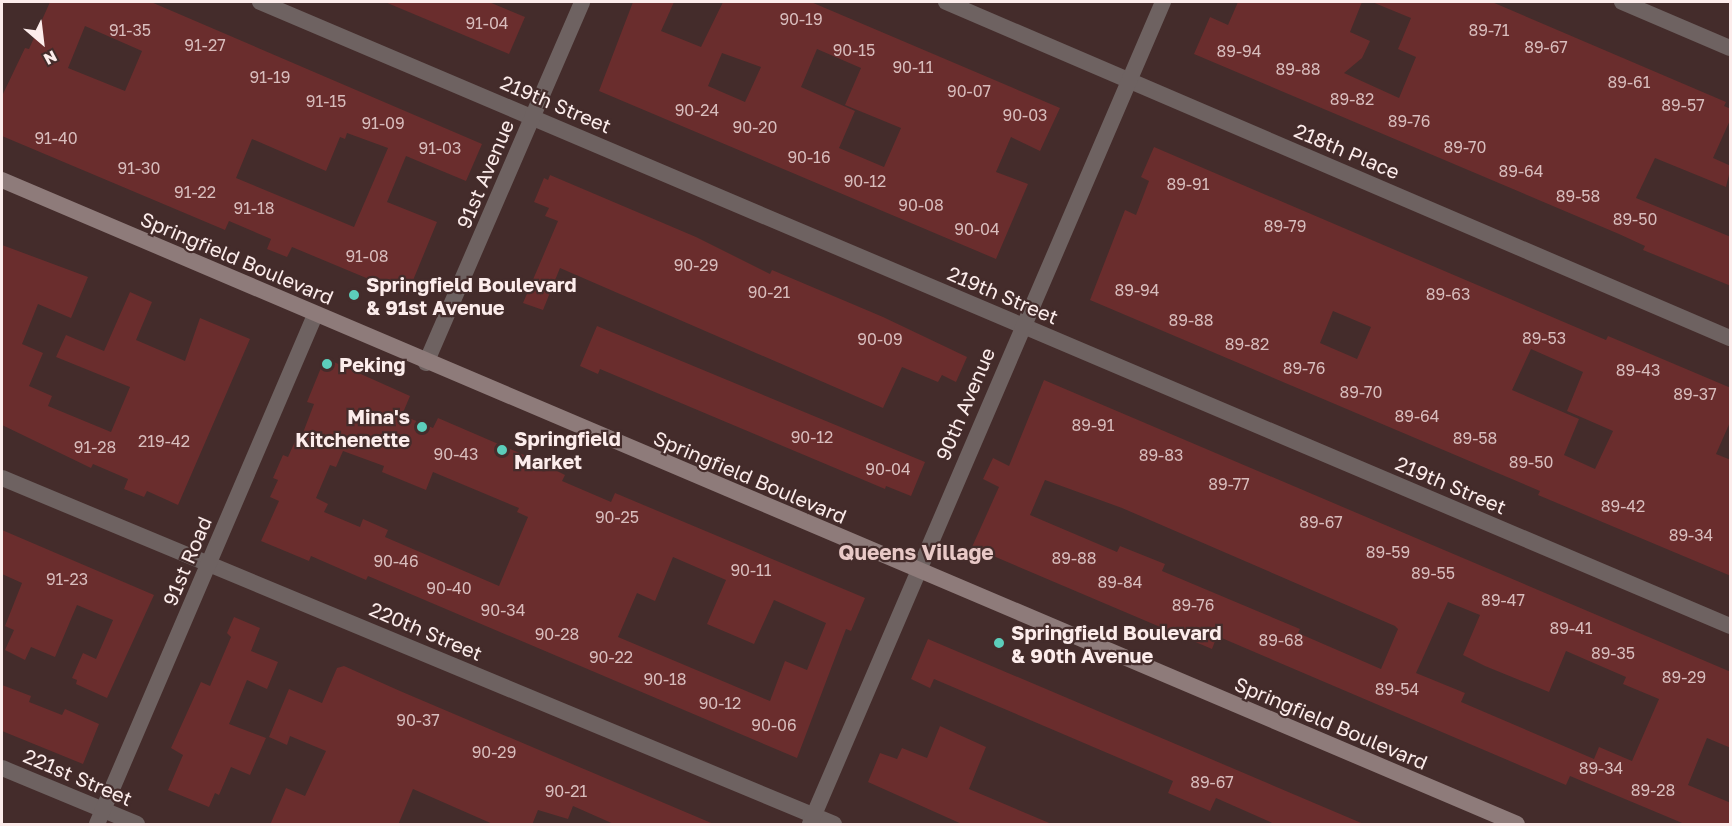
<!DOCTYPE html>
<html>
<head>
<meta charset="utf-8">
<style>
  body { margin:0 }
  #map { position:relative; width:1732px; height:826px; overflow:hidden; background:#442c2b; font-family:"Golos Text",sans-serif }
  div>[style] { position:absolute }
  [style*='--x'] { left:calc(var(--x)*1px); top:calc(var(--y)*1px); width:calc(var(--w)*1px); rotate:calc(var(--a)*1deg) }
  .building>* { inset:0; background:#6a2d2d }
  .minor>* { height:16px; margin:-8px; padding:0 8px; transform-origin:8px; border-radius:8px; background:#6e6261 }
  .secondary>* { height:16px; margin:-8px; padding:0 8px; transform-origin:8px; border-radius:8px; background:#8e7b7a }
  .dots>* { width:16px; height:16px; translate:-50% -50%; box-sizing:border-box; border:3px solid #442c2b; border-radius:50% }
  span { translate:-50% -50%; white-space:nowrap; text-align:center; line-height:1.15; -webkit-text-stroke:4.5px #442c2b; paint-order:stroke }
  .number-label { font-size:16px; color:#d8bcbc }
  .number-label span { -webkit-text-stroke-width:0 }
  .street-label { font-size:20px; color:#fceceb }
  .poi-label { font-size:20px; color:#fceceb; font-weight:700 }
  .left { translate:0 -50%; text-align:left }
  .right { translate:-100% -50%; text-align:right }
  .neighbourhood-label { font-size:21px; color:#e8c9c7; font-weight:700 }
  .frame { position:absolute; inset:0; border:3px solid #fceceb; pointer-events:none }
  .north { position:absolute; left:12px; top:12px; width:60px; height:60px; -webkit-text-stroke:4px #442c2b; paint-order:stroke; rotate:152deg; font-size:16px; font-weight:700; line-height:24px; text-align:center; color:#fceceb }
  .north::after { content:''; display:block; margin:auto; width:21px; height:27px; background:#fceceb; clip-path:polygon(50% 0,100% 100%,50% 72%,0 100%) }
</style>
</head>
<body>
<div id="map">
  <div class="building">
    <div style="clip-path:polygon(evenodd,50px 2px,151px 2px,482px 144px,466px 181px,406px 156px,387px 202px,437px 222px,407px 295px,292px 247px,287px 257px,267px 249px,271px 239px,229px 221px,225px 230px,2px 136px,2px 96px,25px 48px,29px 49px,50px 2px,85px 26px,142px 51px,125px 91px,68px 68px,85px 26px,50px 2px,347px 133px,388px 148px,354px 227px,236px 178px,252px 139px,326px 171px,340px 137px,345px 139px,347px 133px)"></div>
    <div style="clip-path:polygon(385px 2px,489px 2px,525px 17px,509px 54px)"></div>
    <div style="clip-path:polygon(evenodd,633px 2px,674px 2px,661px 31px,701px 47px,723px 2px,811px 2px,1060px 108px,1040px 151px,1011px 137px,996px 172px,1028px 184px,996px 259px,599px 91px,633px 2px,817px 49px,861px 68px,845px 105px,901px 128px,884px 167px,839px 148px,855px 111px,801px 87px,817px 49px,633px 2px,722px 53px,761px 67px,745px 102px,708px 86px,722px 53px)"></div>
    <div style="clip-path:polygon(1238px 2px,1362px 2px,1350px 32px,1370px 41px,1362px 58px,1344px 73px,1399px 98px,1416px 57px,1398px 49px,1411px 18px,1372px 2px,1492px 2px,1726px 102px,1724px 106px,1731px 109px,1731px 118px,1713px 158px,1731px 166px,1726px 187px,1655px 158px,1636px 198px,1731px 237px,1731px 286px,1643px 250px,1645px 246px,1619px 234px,1194px 54px,1210px 17px,1228px 25px)"></div>
    <div style="clip-path:polygon(evenodd,1154px 147px,1606px 340px,1608px 336px,1731px 388px,1731px 420px,1716px 454px,1731px 460px,1731px 576px,1538px 495px,1540px 491px,1090px 300px,1125px 210px,1136px 215px,1149px 181px,1141px 177px,1154px 147px,1333px 311px,1371px 327px,1357px 359px,1320px 343px,1333px 311px,1154px 147px,1531px 349px,1583px 372px,1567px 411px,1613px 431px,1595px 469px,1564px 455px,1579px 419px,1512px 390px,1531px 349px)"></div>
    <div style="clip-path:polygon(550px 175px,696px 237px,770px 274px,772px 270px,883px 317px,967px 357px,956px 382px,942px 375px,938px 382px,902px 367px,883px 408px,560px 268px,543px 310px,523px 303px,558px 221px,545px 216px,549px 208px,534px 202px,544px 178px,548px 180px)"></div>
    <div style="clip-path:polygon(2px 245px,88px 277px,71px 318px,38px 304px,22px 344px,43px 353px,29px 386px,52px 396px,48px 406px,111px 432px,130px 387px,56px 357px,66px 335px,104px 351px,130px 292px,152px 302px,136px 340px,185px 361px,200px 318px,250px 339px,178px 505px,147px 491px,144px 497px,124px 489px,128px 479px,93px 464px,91px 468px,2px 425px)"></div>
    <div style="clip-path:polygon(597px 326px,925px 462px,911px 496px,886px 486px,885px 489px,600px 369px,598px 374px,580px 366px)"></div>
    <div style="clip-path:polygon(evenodd,325px 358px,410px 396px,402px 415px,433px 428px,438px 418px,531px 458px,565px 475px,562px 481px,611px 502px,615px 493px,865px 598px,851px 631px,846px 629px,797px 758px,394px 587px,368px 576px,366px 580px,311px 556px,309px 561px,261px 541px,279px 501px,270px 497px,278px 480px,273px 478px,283px 455px,288px 457px,297px 437px,301px 438px,314px 404px,307px 402px,325px 358px,343px 451px,384px 466px,382px 472px,426px 490px,433px 472px,519px 508px,517px 512px,528px 517px,499px 586px,385px 537px,388px 530px,363px 519px,360px 527px,324px 512px,328px 504px,316px 498px,330px 465px,336px 467px,343px 451px,325px 358px,673px 557px,726px 580px,707px 624px,754px 644px,774px 600px,826px 623px,807px 670px,785px 661px,770px 701px,618px 637px,637px 593px,655px 601px,673px 557px)"></div>
    <div style="clip-path:polygon(evenodd,1044px 380px,1731px 672px,1731px 748px,1707px 738px,1688px 785px,1731px 803px,1731px 825px,1687px 825px,1570px 776px,1566px 785px,1217px 636px,1212px 649px,972px 547px,999px 487px,983px 479px,993px 458px,1009px 466px,1044px 380px,1045px 480px,1122px 508px,1395px 626px,1398px 629px,1381px 669px,1298px 633px,1300px 629px,1162px 571px,1165px 564px,1120px 546px,1117px 552px,1030px 515px,1045px 480px,1044px 380px,1448px 602px,1480px 615px,1463px 655px,1485px 666px,1549px 692px,1566px 651px,1626px 677px,1623px 684px,1659px 699px,1632px 761px,1599px 747px,1594px 759px,1461px 702px,1465px 693px,1416px 673px,1448px 602px)"></div>
    <div style="clip-path:polygon(2px 530px,154px 595px,107px 698px,76px 684px,77px 680px,72px 678px,83px 653px,96px 659px,113px 620px,77px 605px,55px 657px,31px 647px,25px 660px,5px 650px,14px 630px,5px 626px,22px 583px,2px 574px)"></div>
    <div style="clip-path:polygon(234px 617px,260px 628px,251px 651px,278px 662px,267px 689px,247px 680px,229px 724px,266px 738px,250px 775px,231px 767px,219px 795px,215px 793px,209px 807px,168px 790px,183px 755px,171px 748px,201px 682px,210px 686px,231px 637px,227px 633px)"></div>
    <div style="clip-path:polygon(928px 639px,1185px 748px,1366px 825px,1277px 825px,1216px 798px,1210px 811px,1168px 793px,1173px 781px,934px 679px,930px 688px,911px 679px)"></div>
    <div style="clip-path:polygon(344px 666px,400px 691px,716px 825px,616px 825px,573px 806px,568px 819px,538px 810px,532px 825px,495px 825px,413px 789px,398px 825px,270px 825px,286px 788px,305px 796px,326px 751px,290px 736px,287px 745px,269px 737px,289px 689px,322px 703px,337px 668px)"></div>
    <div style="clip-path:polygon(2px 685px,31px 696px,29px 702px,62px 715px,65px 709px,99px 724px,83px 764px,2px 731px)"></div>
    <div style="clip-path:polygon(940px 726px,986px 747px,969px 789px,1054px 825px,964px 825px,868px 782px,880px 753px,897px 759px,902px 748px,927px 758px)"></div>
  </div>
  <div class="minor">
    <div style="--x:260;--y:2;--w:1597;--a:23"></div>
    <div style="--x:946;--y:2;--w:853;--a:23.2"></div>
    <div style="--x:1622;--y:2;--w:117;--a:23.1"></div>
    <div style="--x:426;--y:363;--w:393;--a:-66.6"></div>
    <div style="--x:2;--y:478;--w:901;--a:22.58"></div>
    <div style="--x:2;--y:768;--w:146;--a:22.5"></div>
    <div style="--x:97;--y:824;--w:554;--a:-66.81"></div>
    <div style="--x:810;--y:824;--w:895;--a:-66.76"></div>
  </div>
  <div class="secondary">
    <div style="--x:2;--y:180;--w:1646;--a:23.03"></div>
  </div>
  <div class="dots">
    <div style="left:354px;top:295px;background:#5ccebb"></div>
    <div style="left:327px;top:364px;background:#5ccebb"></div>
    <div style="left:422px;top:427px;background:#5ccebb"></div>
    <div style="left:502px;top:450px;background:#5ccebb"></div>
    <div style="left:999px;top:643px;background:#5ccebb"></div>
  </div>
  <div class="number-label">
    <span style="left:801px;top:19px">90-19</span>
    <span style="left:487px;top:23px">91-04</span>
    <span style="left:130px;top:30px">91-35</span>
    <span style="left:1489px;top:30px">89-71</span>
    <span style="left:205px;top:45px">91-27</span>
    <span style="left:1546px;top:47px">89-67</span>
    <span style="left:854px;top:50px">90-15</span>
    <span style="left:1239px;top:51px">89-94</span>
    <span style="left:913px;top:67px">90-11</span>
    <span style="left:1298px;top:69px">89-88</span>
    <span style="left:270px;top:77px">91-19</span>
    <span style="left:1629px;top:82px">89-61</span>
    <span style="left:969px;top:91px">90-07</span>
    <span style="left:1352px;top:99px">89-82</span>
    <span style="left:326px;top:101px">91-15</span>
    <span style="left:1683px;top:105px">89-57</span>
    <span style="left:697px;top:110px">90-24</span>
    <span style="left:1025px;top:115px">90-03</span>
    <span style="left:1409px;top:121px">89-76</span>
    <span style="left:383px;top:123px">91-09</span>
    <span style="left:755px;top:127px">90-20</span>
    <span style="left:56px;top:138px">91-40</span>
    <span style="left:1465px;top:147px">89-70</span>
    <span style="left:440px;top:148px">91-03</span>
    <span style="left:809px;top:157px">90-16</span>
    <span style="left:139px;top:168px">91-30</span>
    <span style="left:1521px;top:171px">89-64</span>
    <span style="left:865px;top:181px">90-12</span>
    <span style="left:1188px;top:184px">89-91</span>
    <span style="left:195px;top:192px">91-22</span>
    <span style="left:1578px;top:196px">89-58</span>
    <span style="left:921px;top:205px">90-08</span>
    <span style="left:254px;top:208px">91-18</span>
    <span style="left:1635px;top:219px">89-50</span>
    <span style="left:1285px;top:226px">89-79</span>
    <span style="left:977px;top:229px">90-04</span>
    <span style="left:367px;top:256px">91-08</span>
    <span style="left:696px;top:265px">90-29</span>
    <span style="left:1137px;top:290px">89-94</span>
    <span style="left:769px;top:292px">90-21</span>
    <span style="left:1448px;top:294px">89-63</span>
    <span style="left:1191px;top:320px">89-88</span>
    <span style="left:1544px;top:338px">89-53</span>
    <span style="left:880px;top:339px">90-09</span>
    <span style="left:1247px;top:344px">89-82</span>
    <span style="left:1304px;top:368px">89-76</span>
    <span style="left:1638px;top:370px">89-43</span>
    <span style="left:1361px;top:392px">89-70</span>
    <span style="left:1695px;top:394px">89-37</span>
    <span style="left:1417px;top:416px">89-64</span>
    <span style="left:1093px;top:425px">89-91</span>
    <span style="left:812px;top:437px">90-12</span>
    <span style="left:1475px;top:438px">89-58</span>
    <span style="left:164px;top:441px">219-42</span>
    <span style="left:95px;top:447px">91-28</span>
    <span style="left:456px;top:454px">90-43</span>
    <span style="left:1161px;top:455px">89-83</span>
    <span style="left:1531px;top:462px">89-50</span>
    <span style="left:888px;top:469px">90-04</span>
    <span style="left:1229px;top:484px">89-77</span>
    <span style="left:1623px;top:506px">89-42</span>
    <span style="left:617px;top:517px">90-25</span>
    <span style="left:1321px;top:522px">89-67</span>
    <span style="left:1691px;top:535px">89-34</span>
    <span style="left:1388px;top:552px">89-59</span>
    <span style="left:1074px;top:558px">89-88</span>
    <span style="left:396px;top:561px">90-46</span>
    <span style="left:751px;top:570px">90-11</span>
    <span style="left:1433px;top:573px">89-55</span>
    <span style="left:67px;top:579px">91-23</span>
    <span style="left:1120px;top:582px">89-84</span>
    <span style="left:449px;top:588px">90-40</span>
    <span style="left:1503px;top:600px">89-47</span>
    <span style="left:1193px;top:605px">89-76</span>
    <span style="left:503px;top:610px">90-34</span>
    <span style="left:1571px;top:628px">89-41</span>
    <span style="left:557px;top:634px">90-28</span>
    <span style="left:1281px;top:640px">89-68</span>
    <span style="left:1613px;top:653px">89-35</span>
    <span style="left:611px;top:657px">90-22</span>
    <span style="left:1684px;top:677px">89-29</span>
    <span style="left:665px;top:679px">90-18</span>
    <span style="left:1397px;top:689px">89-54</span>
    <span style="left:720px;top:703px">90-12</span>
    <span style="left:418px;top:720px">90-37</span>
    <span style="left:774px;top:725px">90-06</span>
    <span style="left:494px;top:752px">90-29</span>
    <span style="left:1601px;top:768px">89-34</span>
    <span style="left:1212px;top:782px">89-67</span>
    <span style="left:1653px;top:790px">89-28</span>
    <span style="left:566px;top:791px">90-21</span>
  </div>
  <div class="street-label">
    <span style="left:556px;top:104px;rotate:23deg">219th Street</span>
    <span style="left:1347px;top:151px;rotate:23deg">218th Place</span>
    <span style="left:485px;top:174px;rotate:-67deg">91st Avenue</span>
    <span style="left:237px;top:258px;rotate:23deg">Springfield Boulevard</span>
    <span style="left:1003px;top:295px;rotate:23deg">219th Street</span>
    <span style="left:965px;top:404px;rotate:-67deg">90th Avenue</span>
    <span style="left:750px;top:477px;rotate:23deg">Springfield Boulevard</span>
    <span style="left:1451px;top:485px;rotate:23deg">219th Street</span>
    <span style="left:187px;top:561px;rotate:-67deg">91st Road</span>
    <span style="left:426px;top:631px;rotate:23deg">220th Street</span>
    <span style="left:1331px;top:723px;rotate:23deg">Springfield Boulevard</span>
    <span style="left:78px;top:777px;rotate:23deg">221st Street</span>
  </div>
  <div class="poi-label">
    <span class="left" style="left:366px;top:296px">Springfield Boulevard<br>&amp; 91st Avenue</span>
    <span class="left" style="left:339px;top:364px">Peking</span>
    <span class="right" style="left:410px;top:428px">Mina's<br>Kitchenette</span>
    <span class="left" style="left:514px;top:450px">Springfield<br>Market</span>
    <span class="left" style="left:1011px;top:644px">Springfield Boulevard<br>&amp; 90th Avenue</span>
  </div>
  <div class="neighbourhood-label">
    <span style="left:916px;top:552px">Queens Village</span>
  </div>
  <div class="frame"></div>
  <div class="north">N</div>
</div>
</body>
</html>
